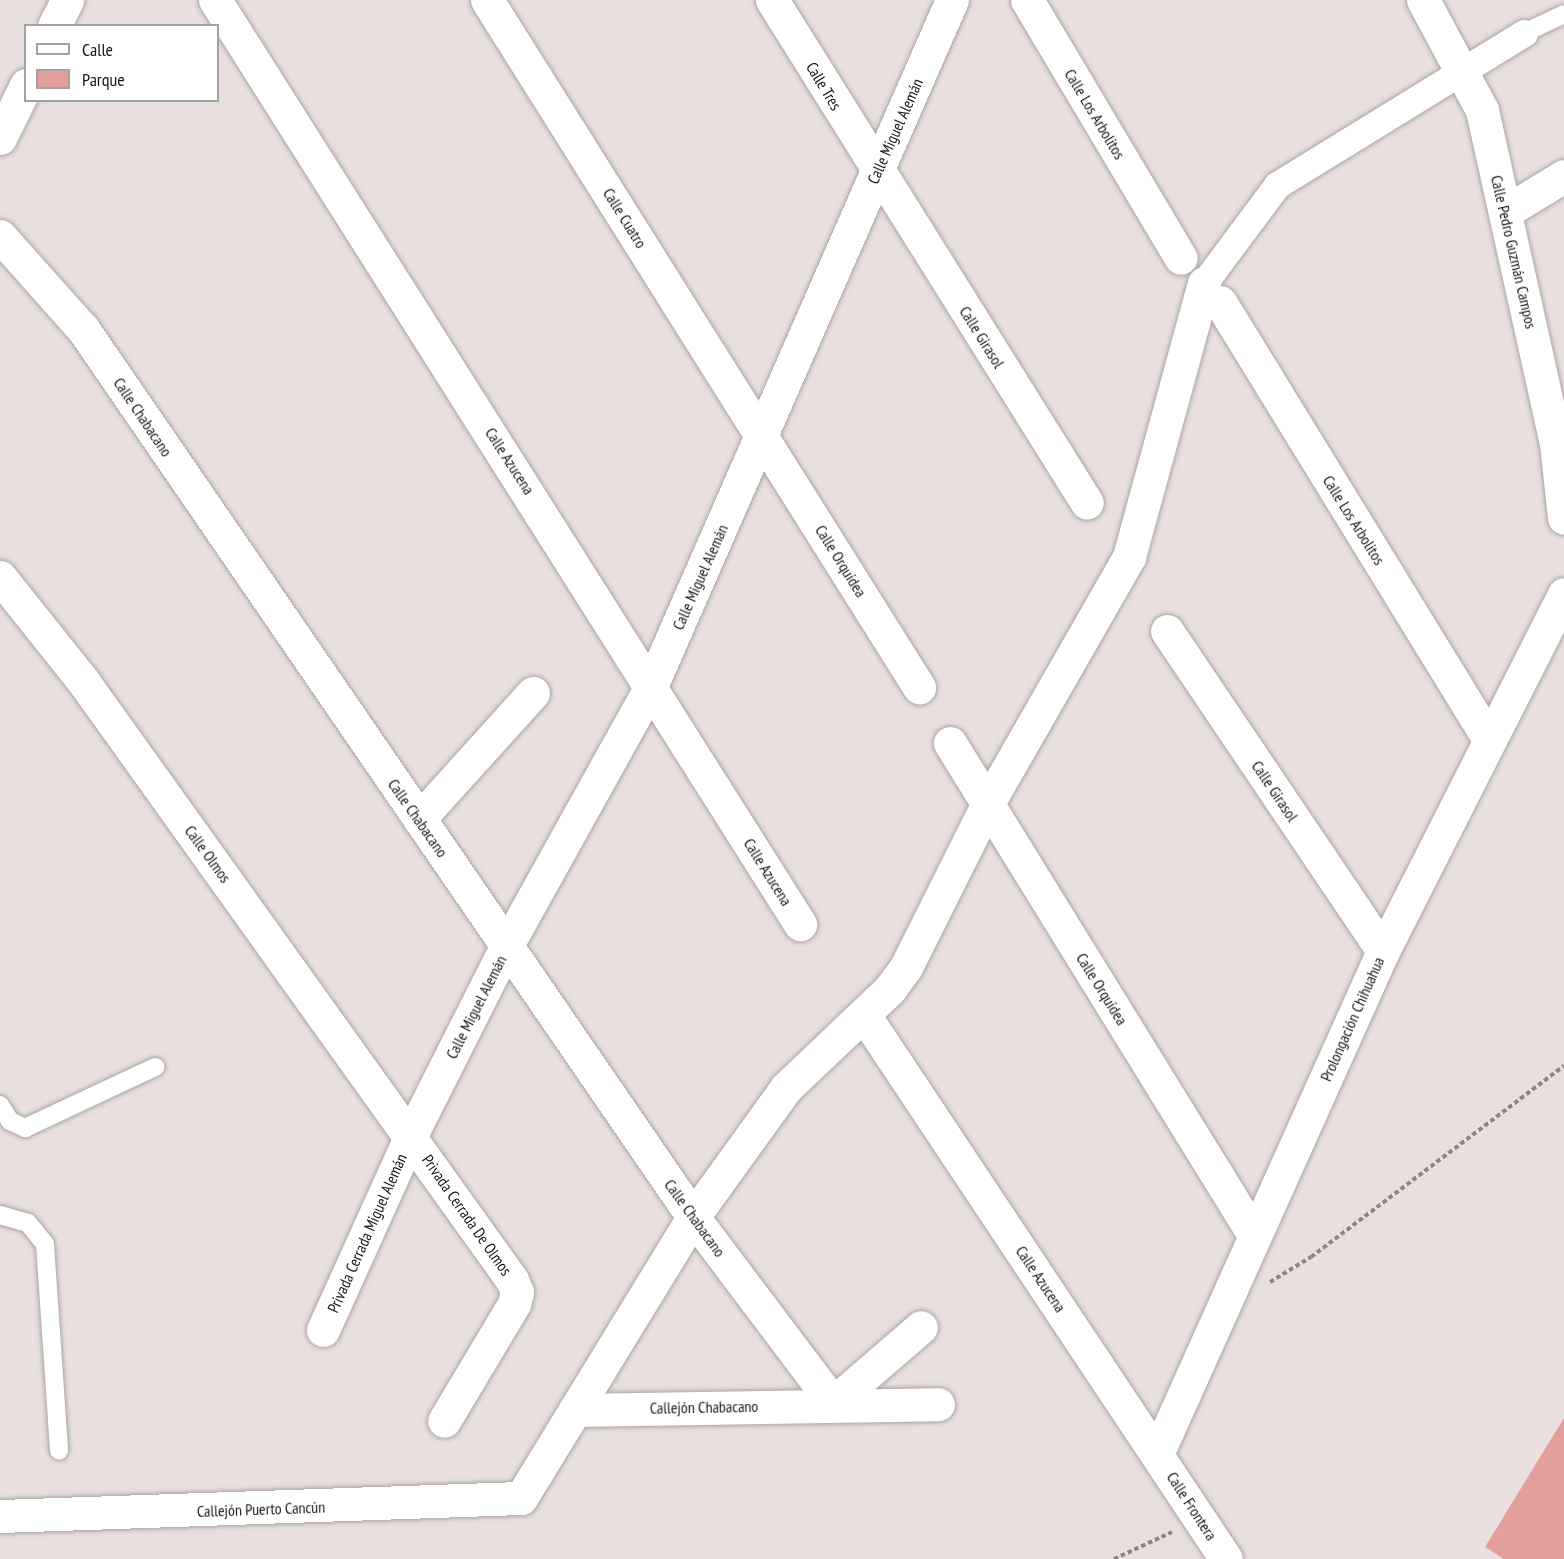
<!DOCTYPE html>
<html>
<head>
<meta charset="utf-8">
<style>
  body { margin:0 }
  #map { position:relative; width:1564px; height:1559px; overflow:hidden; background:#e8dfde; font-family:"PT Sans Narrow",sans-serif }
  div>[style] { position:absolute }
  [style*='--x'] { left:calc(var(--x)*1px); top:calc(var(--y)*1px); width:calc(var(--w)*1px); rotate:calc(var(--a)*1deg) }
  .green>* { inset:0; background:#e29f9c }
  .path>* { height:4px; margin-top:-2px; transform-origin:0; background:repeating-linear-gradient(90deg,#8c8685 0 4.5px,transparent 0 7.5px) }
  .roads { filter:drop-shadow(0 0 2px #ada4a4) drop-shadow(0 0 2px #ada4a4) }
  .service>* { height:18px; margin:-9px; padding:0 9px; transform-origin:9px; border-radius:9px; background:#fff }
  .pedestrian>* { height:27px; margin:-13.5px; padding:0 13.5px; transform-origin:13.5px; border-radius:13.5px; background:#fff }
  .minor>* { height:33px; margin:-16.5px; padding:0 16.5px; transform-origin:16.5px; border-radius:16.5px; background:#fff }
  .tertiary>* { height:33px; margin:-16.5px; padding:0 16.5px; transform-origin:16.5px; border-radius:16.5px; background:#fff }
  .primary>* { height:33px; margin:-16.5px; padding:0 16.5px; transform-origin:16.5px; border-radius:16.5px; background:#fff }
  span { translate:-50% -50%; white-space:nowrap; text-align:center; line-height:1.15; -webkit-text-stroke:6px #fff; paint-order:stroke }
  .street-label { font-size:16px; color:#181514 }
  .legend { position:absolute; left:24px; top:24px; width:195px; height:78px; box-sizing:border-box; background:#fff; border:2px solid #a3a1a1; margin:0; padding:8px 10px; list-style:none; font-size:18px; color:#181514 }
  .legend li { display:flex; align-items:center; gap:12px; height:30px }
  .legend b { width:30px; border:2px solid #a3a1a1 }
</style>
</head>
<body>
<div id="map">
  <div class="green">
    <div style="clip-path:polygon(1564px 1418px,1564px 1559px,1504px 1559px,1485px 1547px)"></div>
  </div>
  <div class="path">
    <div style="--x:1270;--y:1282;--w:48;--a:-31.4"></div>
    <div style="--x:1311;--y:1257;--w:317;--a:-37.1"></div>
    <div style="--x:1114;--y:1559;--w:64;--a:-25"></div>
  </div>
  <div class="roads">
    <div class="service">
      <div style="--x:1524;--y:33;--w:44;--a:-25.4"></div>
      <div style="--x:0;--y:1105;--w:19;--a:58"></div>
      <div style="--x:10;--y:1121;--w:17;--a:25"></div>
      <div style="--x:25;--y:1128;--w:144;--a:-25.1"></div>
      <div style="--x:0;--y:1215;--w:29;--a:16"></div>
      <div style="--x:28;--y:1223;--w:27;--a:51"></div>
      <div style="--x:45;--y:1244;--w:207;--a:86.1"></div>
    </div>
    <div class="pedestrian">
      <div style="--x:1204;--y:283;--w:122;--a:-53.3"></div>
      <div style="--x:1277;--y:185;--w:290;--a:-31.6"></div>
    </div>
    <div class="minor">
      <div style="--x:215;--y:0;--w:1094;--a:57.66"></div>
      <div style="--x:487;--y:0;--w:812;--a:57.84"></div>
      <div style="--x:772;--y:0;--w:593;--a:57.94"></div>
      <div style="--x:1027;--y:0;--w:300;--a:59.2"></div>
      <div style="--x:1505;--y:212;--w:69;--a:-31.4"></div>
      <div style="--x:0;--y:236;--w:125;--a:48.3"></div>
      <div style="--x:83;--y:329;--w:1077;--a:55.51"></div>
      <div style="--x:693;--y:1217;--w:233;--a:53"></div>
      <div style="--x:1220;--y:302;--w:512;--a:58.42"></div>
      <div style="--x:0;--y:577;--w:133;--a:51.4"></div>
      <div style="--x:83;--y:681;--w:737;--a:54.39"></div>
      <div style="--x:512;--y:1280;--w:13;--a:67"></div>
      <div style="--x:517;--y:1292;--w:12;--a:104"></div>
      <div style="--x:514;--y:1304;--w:136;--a:120.9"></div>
      <div style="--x:1167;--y:631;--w:386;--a:56"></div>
      <div style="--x:950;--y:743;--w:578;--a:58.29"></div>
      <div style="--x:419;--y:819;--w:170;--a:-47.9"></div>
      <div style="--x:864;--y:1015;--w:653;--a:56.36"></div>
      <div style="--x:323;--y:1330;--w:214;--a:-65.7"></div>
      <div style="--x:411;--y:1135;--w:213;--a:-63.2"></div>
      <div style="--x:507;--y:945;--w:299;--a:-60.9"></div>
      <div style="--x:652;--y:684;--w:747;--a:-66.32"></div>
      <div style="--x:833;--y:1403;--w:116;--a:-40.8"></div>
      <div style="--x:575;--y:1410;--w:363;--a:-0.9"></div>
      <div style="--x:1158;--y:1452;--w:549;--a:-65.82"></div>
      <div style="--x:1383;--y:951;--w:400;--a:-63.1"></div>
      <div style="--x:0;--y:1516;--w:521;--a:-1.98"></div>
      <div style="--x:521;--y:1498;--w:329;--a:-58.5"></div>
      <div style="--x:693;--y:1217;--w:159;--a:-54.2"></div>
      <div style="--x:786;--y:1088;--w:144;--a:-43.6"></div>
      <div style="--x:890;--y:989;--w:27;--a:-54"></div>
      <div style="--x:906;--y:967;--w:181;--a:-63.4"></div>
      <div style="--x:987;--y:805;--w:286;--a:-60.2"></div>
      <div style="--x:1129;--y:557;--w:284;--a:-74.7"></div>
    </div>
    <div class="tertiary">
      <div style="--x:1423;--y:0;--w:125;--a:61.8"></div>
      <div style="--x:1482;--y:110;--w:341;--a:77.5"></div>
      <div style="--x:1556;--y:443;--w:75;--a:83.9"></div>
    </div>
    <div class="primary">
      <div style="--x:54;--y:26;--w:29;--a:-63"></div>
      <div style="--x:0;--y:138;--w:59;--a:-63.9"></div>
    </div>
  </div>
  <div class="street-label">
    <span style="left:824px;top:86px;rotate:59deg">Calle Tres</span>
    <span style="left:1095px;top:114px;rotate:59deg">Calle Los Arbolitos</span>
    <span style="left:895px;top:131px;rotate:-66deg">Calle Miguel Alemán</span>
    <span style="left:625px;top:218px;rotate:58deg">Calle Cuatro</span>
    <span style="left:1514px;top:252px;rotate:77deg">Calle Pedro Guzmán Campos</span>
    <span style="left:982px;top:337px;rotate:58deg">Calle Girasol</span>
    <span style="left:143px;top:417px;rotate:56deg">Calle Chabacano</span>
    <span style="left:510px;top:461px;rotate:57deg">Calle Azucena</span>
    <span style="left:1354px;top:520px;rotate:58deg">Calle Los Arbolitos</span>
    <span style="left:841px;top:561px;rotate:58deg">Calle Orquídea</span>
    <span style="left:700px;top:577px;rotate:-66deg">Calle Miguel Alemán</span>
    <span style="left:1275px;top:791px;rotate:56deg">Calle Girasol</span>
    <span style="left:418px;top:818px;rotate:55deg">Calle Chabacano</span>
    <span style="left:208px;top:854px;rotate:54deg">Calle Olmos</span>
    <span style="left:768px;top:872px;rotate:58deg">Calle Azucena</span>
    <span style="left:1102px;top:989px;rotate:58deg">Calle Orquídea</span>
    <span style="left:476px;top:1007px;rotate:-63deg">Calle Miguel Alemán</span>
    <span style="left:1352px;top:1019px;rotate:-66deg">Prolongación Chihuahua</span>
    <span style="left:467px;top:1215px;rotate:55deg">Privada Cerrada De Olmos</span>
    <span style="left:695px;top:1218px;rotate:54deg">Calle Chabacano</span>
    <span style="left:367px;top:1233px;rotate:-66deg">Privada Cerrada Miguel Alemán</span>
    <span style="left:1041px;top:1279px;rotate:56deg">Calle Azucena</span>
    <span style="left:704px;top:1407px;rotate:-1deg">Callejón Chabacano</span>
    <span style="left:1192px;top:1506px;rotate:57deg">Calle Frontera</span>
    <span style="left:261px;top:1509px;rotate:-2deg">Callejón Puerto Cancún</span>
  </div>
  <ul class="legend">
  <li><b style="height:8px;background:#fff"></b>Calle</li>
  <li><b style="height:16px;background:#e29f9c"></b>Parque</li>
  </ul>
</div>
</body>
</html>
